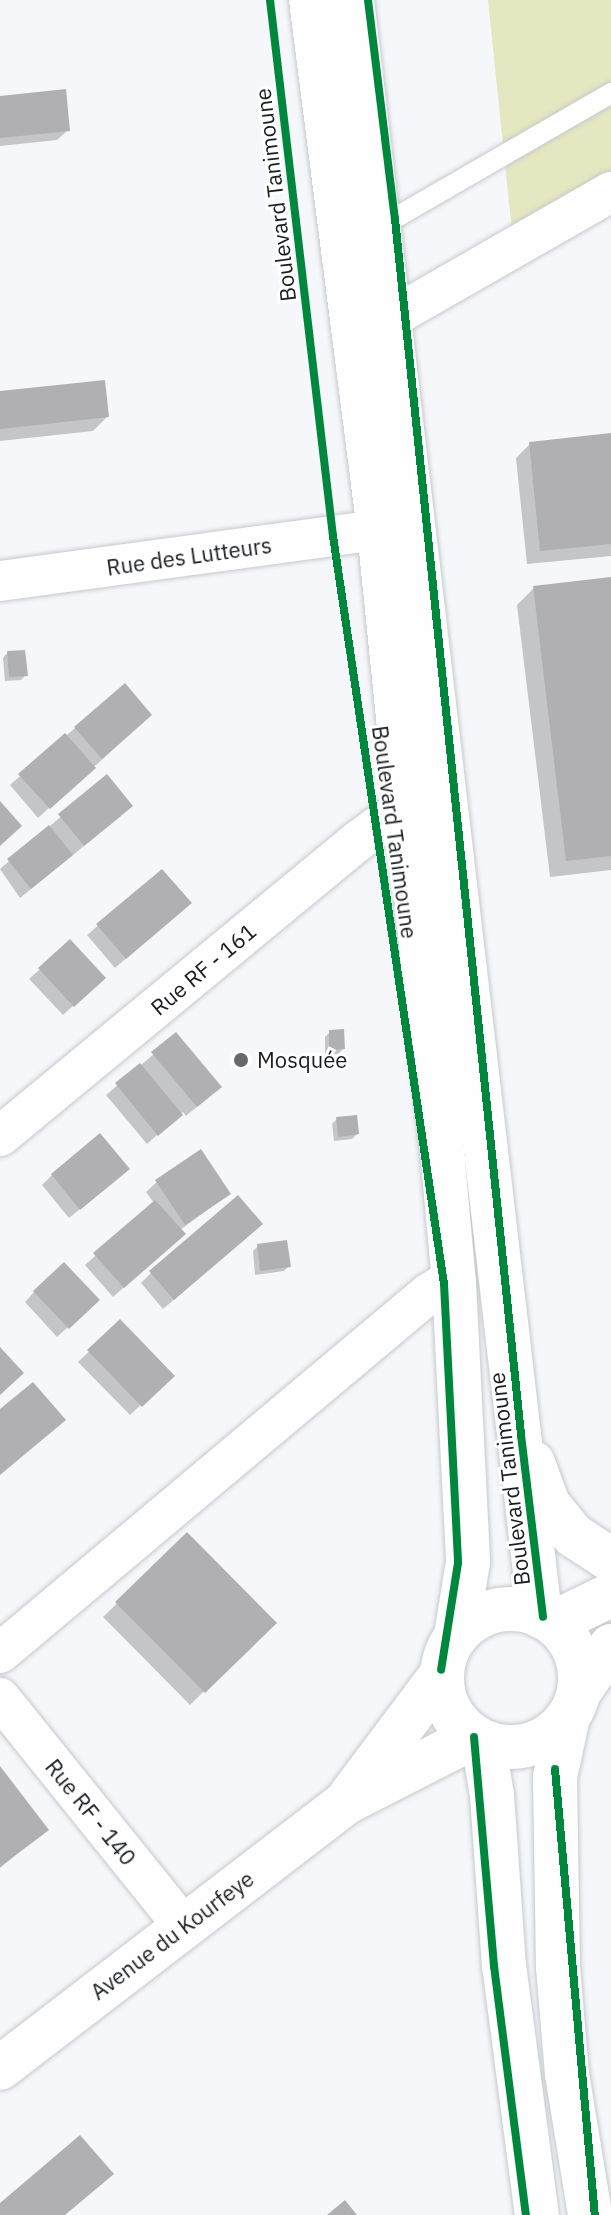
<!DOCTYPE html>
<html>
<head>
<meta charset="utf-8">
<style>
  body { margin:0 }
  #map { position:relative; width:611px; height:2215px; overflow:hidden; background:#f5f7fa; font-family:"IBM Plex Sans",sans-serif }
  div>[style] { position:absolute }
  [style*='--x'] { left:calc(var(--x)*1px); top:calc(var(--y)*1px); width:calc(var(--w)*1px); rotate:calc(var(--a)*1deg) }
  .green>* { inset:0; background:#e4e7c0 }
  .shadow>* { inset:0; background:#0003 }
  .building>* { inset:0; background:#b0b0b4 }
  .roads { filter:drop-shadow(0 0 2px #c6c9cc) drop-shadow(0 0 2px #c6c9cc) }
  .service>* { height:20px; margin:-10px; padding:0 10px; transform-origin:10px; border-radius:10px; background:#fefefe }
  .minor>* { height:40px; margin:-20px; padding:0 20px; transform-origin:20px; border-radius:20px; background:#fefefe }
  .primary>* { height:44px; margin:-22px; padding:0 22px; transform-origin:22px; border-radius:22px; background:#fefefe }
  .primary>.ring { margin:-22px; padding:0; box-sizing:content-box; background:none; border:44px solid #fefefe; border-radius:50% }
  .cycleway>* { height:8px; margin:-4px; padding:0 4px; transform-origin:4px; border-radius:4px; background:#00873e }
  .dots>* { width:22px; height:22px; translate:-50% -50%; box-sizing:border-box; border:4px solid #fff; border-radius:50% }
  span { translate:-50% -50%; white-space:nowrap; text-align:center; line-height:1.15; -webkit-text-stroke:6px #fff; paint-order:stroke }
  .street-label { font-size:22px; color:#1a1d21 }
  .poi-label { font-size:22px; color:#1a1d21 }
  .left { translate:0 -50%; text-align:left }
</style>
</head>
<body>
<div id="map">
  <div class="green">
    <div style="clip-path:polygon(488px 0,611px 0,611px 173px,512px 231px)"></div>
  </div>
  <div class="shadow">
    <div style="clip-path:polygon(0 98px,68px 130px,57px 140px,0 146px)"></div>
    <div style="clip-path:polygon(0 393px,107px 417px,93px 431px,0 441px)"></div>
    <div style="clip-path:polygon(611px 435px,611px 556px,527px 564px,516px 458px,530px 444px)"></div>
    <div style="clip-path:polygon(611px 579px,611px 870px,550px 877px,517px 605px,534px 588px)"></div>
    <div style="clip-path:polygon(7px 653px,26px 675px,21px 680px,5px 681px,3px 658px)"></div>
    <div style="clip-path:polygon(140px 725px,38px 818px,10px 785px,75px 728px)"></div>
    <div style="clip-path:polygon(107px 777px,121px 816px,20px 898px,0 869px)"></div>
    <div style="clip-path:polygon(162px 871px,179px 913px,115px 968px,87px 935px)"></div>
    <div style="clip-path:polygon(70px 942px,93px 988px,63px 1015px,29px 979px)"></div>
    <div style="clip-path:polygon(330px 1032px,343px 1049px,338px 1054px,325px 1054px,325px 1037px)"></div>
    <div style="clip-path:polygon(176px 1035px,209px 1097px,186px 1116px,183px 1112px,147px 1144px,106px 1095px)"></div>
    <div style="clip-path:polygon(337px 1119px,357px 1134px,352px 1139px,334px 1141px,332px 1124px)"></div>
    <div style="clip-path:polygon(52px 1175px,117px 1179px,69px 1218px,42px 1185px)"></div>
    <div style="clip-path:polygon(157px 1182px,229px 1194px,180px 1230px,173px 1244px,113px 1297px,85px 1265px,154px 1203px,146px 1192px)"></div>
    <div style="clip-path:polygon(251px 1234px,163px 1309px,141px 1283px,151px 1273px)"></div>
    <div style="clip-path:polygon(258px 1246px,289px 1266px,284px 1271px,255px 1275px,253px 1251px)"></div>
    <div style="clip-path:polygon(34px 1292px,87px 1310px,57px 1337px,25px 1302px)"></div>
    <div style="clip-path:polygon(120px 1322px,172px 1376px,130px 1415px,78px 1362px)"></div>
    <div style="clip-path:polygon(187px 1535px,274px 1623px,190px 1705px,103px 1617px)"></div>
    <div style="clip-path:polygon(0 1770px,46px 1829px,0 1868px)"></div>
  </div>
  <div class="building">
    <div style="clip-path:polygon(66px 89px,70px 131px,0 138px,0 96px)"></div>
    <div style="clip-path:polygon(105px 380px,109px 417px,0 429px,0 391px)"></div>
    <div style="clip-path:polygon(611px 433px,611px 544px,540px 551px,529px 442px)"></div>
    <div style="clip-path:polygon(611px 577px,611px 856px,566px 861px,533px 586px)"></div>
    <div style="clip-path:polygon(25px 650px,28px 676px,9px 677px,7px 651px)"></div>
    <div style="clip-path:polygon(125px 683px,152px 715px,102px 759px,74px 727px)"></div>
    <div style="clip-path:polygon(65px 733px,96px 768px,50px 809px,18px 774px)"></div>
    <div style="clip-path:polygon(107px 774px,133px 806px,84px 846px,58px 814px)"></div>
    <div style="clip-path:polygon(0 801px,22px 826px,0 846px)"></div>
    <div style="clip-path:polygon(49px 825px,73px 855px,31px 889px,7px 859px)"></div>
    <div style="clip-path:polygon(162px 869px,192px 903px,126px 959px,96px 924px)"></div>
    <div style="clip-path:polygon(70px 939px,106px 978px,74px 1007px,38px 968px)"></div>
    <div style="clip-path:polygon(344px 1029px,345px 1049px,329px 1050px,329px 1030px)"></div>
    <div style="clip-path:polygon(176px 1032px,222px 1087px,197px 1107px,151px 1052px)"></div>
    <div style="clip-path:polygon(140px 1063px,183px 1115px,158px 1136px,115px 1083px)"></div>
    <div style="clip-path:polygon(357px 1115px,359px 1134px,338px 1137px,336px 1117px)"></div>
    <div style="clip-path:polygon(100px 1133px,130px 1169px,80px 1210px,51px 1174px)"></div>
    <div style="clip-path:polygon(201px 1149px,231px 1194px,185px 1225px,155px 1180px)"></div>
    <div style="clip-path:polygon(238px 1195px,263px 1224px,174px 1300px,149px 1271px)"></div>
    <div style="clip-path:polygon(155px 1200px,186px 1234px,124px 1288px,93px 1253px)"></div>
    <div style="clip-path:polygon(287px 1240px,291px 1267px,260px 1271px,257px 1244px)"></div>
    <div style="clip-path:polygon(64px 1262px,100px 1300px,69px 1329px,33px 1291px)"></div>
    <div style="clip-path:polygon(120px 1319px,175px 1376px,142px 1407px,87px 1350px)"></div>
    <div style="clip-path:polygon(0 1347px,24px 1373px,0 1395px)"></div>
    <div style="clip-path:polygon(33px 1382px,66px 1420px,0 1475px,0 1409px)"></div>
    <div style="clip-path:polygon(187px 1532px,277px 1623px,205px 1693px,115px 1602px)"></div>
    <div style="clip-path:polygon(0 1766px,49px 1830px,0 1867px)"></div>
    <div style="clip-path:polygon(80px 2135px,114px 2174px,65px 2215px,0 2215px,0 2203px)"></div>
    <div style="clip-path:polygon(345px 2200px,357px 2215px,327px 2215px)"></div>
  </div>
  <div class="roads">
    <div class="service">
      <div style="--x:381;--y:226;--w:266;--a:-30"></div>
    </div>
    <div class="minor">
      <div style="--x:389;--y:319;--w:256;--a:-29.8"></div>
      <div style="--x:0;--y:581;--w:382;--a:-7.7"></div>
      <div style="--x:0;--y:1136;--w:464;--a:-39.5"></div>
      <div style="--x:358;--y:841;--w:62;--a:-36.5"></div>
      <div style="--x:0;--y:1653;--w:559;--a:-39.99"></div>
      <div style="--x:428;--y:1294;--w:19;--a:-32"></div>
      <div style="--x:444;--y:1284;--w:10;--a:-6"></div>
      <div style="--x:0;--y:1698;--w:292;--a:51.2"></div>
    </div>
    <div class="primary">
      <div style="--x:311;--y:0;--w:534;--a:82.69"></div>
      <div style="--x:379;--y:530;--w:635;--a:84.22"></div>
      <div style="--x:443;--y:1162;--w:121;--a:84.8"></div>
      <div style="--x:454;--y:1283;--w:279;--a:87.1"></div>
      <div style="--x:468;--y:1562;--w:74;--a:99.3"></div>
      <div style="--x:352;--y:0;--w:1627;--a:83.36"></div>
      <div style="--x:533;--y:1463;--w:44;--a:69.9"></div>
      <div style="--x:548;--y:1504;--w:40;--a:51"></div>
      <div style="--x:573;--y:1535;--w:45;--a:33.3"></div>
      <div class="ring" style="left:442px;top:1609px;width:94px;height:94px"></div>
      <div style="--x:553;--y:1623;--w:64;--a:-25.8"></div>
      <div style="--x:579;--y:1692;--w:56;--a:-55.2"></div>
      <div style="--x:568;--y:1717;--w:61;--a:102.2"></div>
      <div style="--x:555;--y:1777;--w:190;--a:89.1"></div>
      <div style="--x:558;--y:1967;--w:107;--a:85.2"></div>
      <div style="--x:567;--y:2074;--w:143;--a:80.7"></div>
      <div style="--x:483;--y:1742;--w:54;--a:80.4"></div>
      <div style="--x:492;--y:1795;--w:170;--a:86"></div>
      <div style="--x:504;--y:1965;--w:252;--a:82.5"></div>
      <div style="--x:351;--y:1795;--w:150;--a:-53.1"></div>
      <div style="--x:0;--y:2068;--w:435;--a:-37.5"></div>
      <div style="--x:345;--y:1803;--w:145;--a:-27.1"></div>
    </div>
  </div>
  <div class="cycleway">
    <div style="--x:270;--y:0;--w:540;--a:83.3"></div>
    <div style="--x:333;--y:536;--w:756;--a:81.56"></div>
    <div style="--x:444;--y:1284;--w:279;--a:87.1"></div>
    <div style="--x:458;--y:1563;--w:108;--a:99"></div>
    <div style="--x:368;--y:0;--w:221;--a:83"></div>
    <div style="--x:395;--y:219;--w:1223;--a:84.08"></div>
    <div style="--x:521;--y:1435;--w:183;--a:83.1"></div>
    <div style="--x:474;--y:1737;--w:230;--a:85"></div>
    <div style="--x:494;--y:1966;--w:251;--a:82.7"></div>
    <div style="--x:555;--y:1769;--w:448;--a:84.9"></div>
  </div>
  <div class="dots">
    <div style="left:241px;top:1060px;background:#67696d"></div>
  </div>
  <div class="street-label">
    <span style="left:275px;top:195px;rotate:-97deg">Boulevard Tanimoune</span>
    <span style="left:189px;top:556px;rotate:-8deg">Rue des Lutteurs</span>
    <span style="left:395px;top:832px;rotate:82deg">Boulevard Tanimoune</span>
    <span style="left:203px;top:969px;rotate:-40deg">Rue RF - 161</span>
    <span style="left:509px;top:1479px;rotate:-97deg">Boulevard Tanimoune</span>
    <span style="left:91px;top:1812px;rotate:51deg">Rue RF - 140</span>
    <span style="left:172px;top:1935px;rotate:-37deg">Avenue du Kourfeye</span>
  </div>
  <div class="poi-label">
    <span class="left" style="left:257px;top:1060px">Mosquée</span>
  </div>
</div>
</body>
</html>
